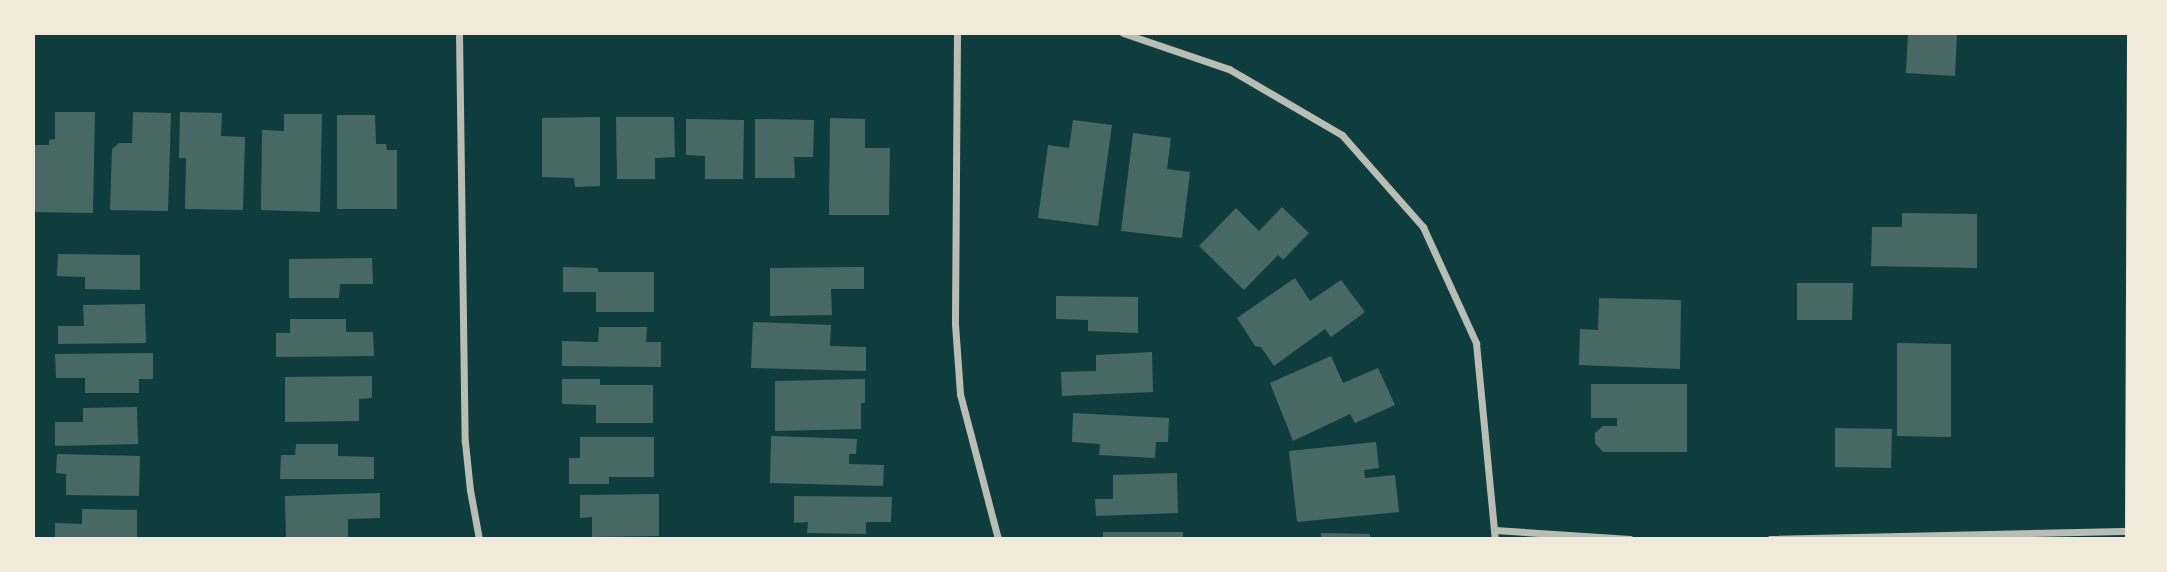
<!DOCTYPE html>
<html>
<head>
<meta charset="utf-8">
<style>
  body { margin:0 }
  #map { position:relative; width:2167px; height:572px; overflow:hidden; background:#0f3d3e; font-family:"Varela Round",sans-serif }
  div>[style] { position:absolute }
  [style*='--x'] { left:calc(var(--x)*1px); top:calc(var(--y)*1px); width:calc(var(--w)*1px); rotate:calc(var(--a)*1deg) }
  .building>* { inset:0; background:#486865 }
  .minor>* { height:7px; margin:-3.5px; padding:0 3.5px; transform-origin:3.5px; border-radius:3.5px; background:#b8beb3 }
  .secondary>* { height:14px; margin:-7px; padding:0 7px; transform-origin:7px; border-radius:7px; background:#f1e9da }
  span { translate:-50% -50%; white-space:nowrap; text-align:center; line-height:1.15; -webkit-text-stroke:6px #f1e9da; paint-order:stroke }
  .frame { position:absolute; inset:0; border:35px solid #f1e9da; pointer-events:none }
</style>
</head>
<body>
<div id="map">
  <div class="building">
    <div style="clip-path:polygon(1908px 33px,1957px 33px,1955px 76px,1906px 73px)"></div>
    <div style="clip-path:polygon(55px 112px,95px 112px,93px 213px,33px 212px,33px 145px,49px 145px,49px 140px,55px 139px)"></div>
    <div style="clip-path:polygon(133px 112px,171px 113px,168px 211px,110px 210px,112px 149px,119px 143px,132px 143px)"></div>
    <div style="clip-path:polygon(180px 112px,222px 113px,221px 136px,245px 137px,243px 210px,185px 209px,186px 158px,179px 158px)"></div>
    <div style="clip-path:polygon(284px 114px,322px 114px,320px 212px,261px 210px,262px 130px,284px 131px)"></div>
    <div style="clip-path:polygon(337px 115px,375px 115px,376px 144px,386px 144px,387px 150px,397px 150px,397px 209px,337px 209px)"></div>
    <div style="clip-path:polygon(600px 117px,600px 186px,575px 187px,574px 178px,542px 177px,542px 118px)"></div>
    <div style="clip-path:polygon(616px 117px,674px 117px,675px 157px,655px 158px,655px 179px,617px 179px)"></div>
    <div style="clip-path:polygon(830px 118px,865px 119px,865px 148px,890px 148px,889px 215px,829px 215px)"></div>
    <div style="clip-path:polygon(686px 119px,744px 120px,743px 179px,705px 179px,705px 156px,686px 155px)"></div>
    <div style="clip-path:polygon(755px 119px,814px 120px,813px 157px,794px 157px,795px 178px,755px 178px)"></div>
    <div style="clip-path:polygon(1073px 120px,1112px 125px,1098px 226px,1038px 218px,1048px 145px,1069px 148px)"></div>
    <div style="clip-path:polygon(1133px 133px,1171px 138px,1167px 169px,1190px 172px,1182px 238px,1121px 231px)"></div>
    <div style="clip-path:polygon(1282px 207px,1309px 233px,1283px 260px,1278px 255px,1244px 290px,1199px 246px,1236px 208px,1259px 231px)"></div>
    <div style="clip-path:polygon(1902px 213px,1977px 214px,1977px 268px,1871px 266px,1872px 227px,1902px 227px)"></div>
    <div style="clip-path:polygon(58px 254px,140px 255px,140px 290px,85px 289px,85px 277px,57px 276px)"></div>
    <div style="clip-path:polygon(372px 258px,373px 284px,340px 284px,339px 298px,289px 298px,289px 259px)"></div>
    <div style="clip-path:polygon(563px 267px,598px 268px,598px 272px,654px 272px,654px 312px,596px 312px,596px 292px,563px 292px)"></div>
    <div style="clip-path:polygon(864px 267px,864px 289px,831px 289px,832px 315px,770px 316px,770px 268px)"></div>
    <div style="clip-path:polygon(1295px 278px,1310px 301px,1341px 280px,1365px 312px,1331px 337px,1325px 329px,1274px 366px,1261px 347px,1255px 346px,1237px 318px)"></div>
    <div style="clip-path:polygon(1797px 283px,1853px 283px,1852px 320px,1797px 320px)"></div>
    <div style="clip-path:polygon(1056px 296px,1138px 297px,1138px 333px,1088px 331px,1088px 320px,1056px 319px)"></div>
    <div style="clip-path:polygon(1599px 298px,1681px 300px,1680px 369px,1579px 365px,1580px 329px,1598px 330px)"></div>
    <div style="clip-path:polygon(145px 304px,146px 343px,58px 344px,58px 326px,84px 326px,83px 305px)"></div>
    <div style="clip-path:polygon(290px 319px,346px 319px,346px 332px,373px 332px,374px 356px,276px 357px,276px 333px,290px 333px)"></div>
    <div style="clip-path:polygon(753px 322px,831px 325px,830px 346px,866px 347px,866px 371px,751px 368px)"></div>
    <div style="clip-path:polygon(599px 327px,647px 327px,646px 342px,661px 342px,661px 367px,562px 366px,562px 341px,598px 342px)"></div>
    <div style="clip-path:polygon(1897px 343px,1951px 344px,1951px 437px,1897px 436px)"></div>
    <div style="clip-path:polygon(1152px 352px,1153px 392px,1062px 396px,1061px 372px,1096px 371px,1096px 355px)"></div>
    <div style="clip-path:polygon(153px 353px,153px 379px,139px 379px,139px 393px,85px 393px,85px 378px,56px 378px,55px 354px)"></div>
    <div style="clip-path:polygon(1331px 356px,1343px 383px,1378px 368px,1395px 405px,1355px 423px,1350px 414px,1293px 441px,1270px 383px)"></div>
    <div style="clip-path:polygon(372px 376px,372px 398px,359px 399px,359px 421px,285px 422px,285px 377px)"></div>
    <div style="clip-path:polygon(562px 379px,600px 379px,600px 385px,653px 385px,653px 423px,596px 423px,596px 405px,562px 404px)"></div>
    <div style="clip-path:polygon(865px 379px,865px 403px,861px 403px,861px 429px,775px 431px,775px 381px)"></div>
    <div style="clip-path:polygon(1591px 384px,1687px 384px,1687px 452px,1603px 452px,1595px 443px,1595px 433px,1603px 426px,1617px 426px,1617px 418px,1591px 418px)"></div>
    <div style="clip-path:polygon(137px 407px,138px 444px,55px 446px,55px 422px,83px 422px,83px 408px)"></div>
    <div style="clip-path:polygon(1073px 413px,1169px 418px,1168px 442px,1156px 442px,1155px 458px,1099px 455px,1100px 444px,1072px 442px)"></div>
    <div style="clip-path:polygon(1835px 428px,1892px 429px,1891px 468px,1835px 467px)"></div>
    <div style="clip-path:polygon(771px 436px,857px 439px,856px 454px,849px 454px,849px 464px,884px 465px,883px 486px,770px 483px)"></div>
    <div style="clip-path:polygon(580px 437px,654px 437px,654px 477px,609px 477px,609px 484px,569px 484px,569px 458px,580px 458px)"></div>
    <div style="clip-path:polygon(1376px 442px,1379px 468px,1364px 470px,1365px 478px,1395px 475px,1399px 512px,1297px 522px,1289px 451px)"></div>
    <div style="clip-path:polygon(296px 444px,338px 444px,338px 456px,374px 457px,374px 479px,280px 479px,281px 455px,295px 455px)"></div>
    <div style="clip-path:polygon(57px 454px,140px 456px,139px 496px,66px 495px,66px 474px,56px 473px)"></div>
    <div style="clip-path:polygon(1177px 473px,1178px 513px,1096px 516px,1095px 499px,1113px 499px,1113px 475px)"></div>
    <div style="clip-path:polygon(380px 493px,380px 518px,348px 519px,348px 538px,286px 539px,285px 496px)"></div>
    <div style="clip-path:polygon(659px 494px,659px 536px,592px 537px,592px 517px,580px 518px,580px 495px)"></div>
    <div style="clip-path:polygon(794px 496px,892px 497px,891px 522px,866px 522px,866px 534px,807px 533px,808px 522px,794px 523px)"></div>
    <div style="clip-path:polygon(82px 509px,137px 510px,137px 539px,55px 539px,55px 523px,82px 524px)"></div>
    <div style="clip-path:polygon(1103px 532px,1183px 532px,1183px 539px,1103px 539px)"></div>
    <div style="clip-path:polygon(1321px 533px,1370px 534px,1370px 539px,1321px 539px)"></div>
  </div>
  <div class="minor">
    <div style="--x:459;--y:33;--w:409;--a:89.2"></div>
    <div style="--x:465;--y:442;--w:48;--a:84.1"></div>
    <div style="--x:470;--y:490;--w:50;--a:79.6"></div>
    <div style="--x:957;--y:33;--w:291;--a:90.4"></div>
    <div style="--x:955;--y:324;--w:70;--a:85.9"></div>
    <div style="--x:960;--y:394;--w:150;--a:75.3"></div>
    <div style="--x:1123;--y:33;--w:112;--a:18.8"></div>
    <div style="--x:1229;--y:69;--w:131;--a:30.3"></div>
    <div style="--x:1342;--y:135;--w:123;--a:48.6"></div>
    <div style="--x:1423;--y:227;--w:128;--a:65.4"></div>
    <div style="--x:1476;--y:343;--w:197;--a:84.5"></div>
    <div style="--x:1495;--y:530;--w:135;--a:3.8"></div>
    <div style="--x:1770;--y:539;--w:364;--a:-1.3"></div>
  </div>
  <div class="secondary">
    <div style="--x:2132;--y:539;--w:506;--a:-89.77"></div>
  </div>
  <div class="frame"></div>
</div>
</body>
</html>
